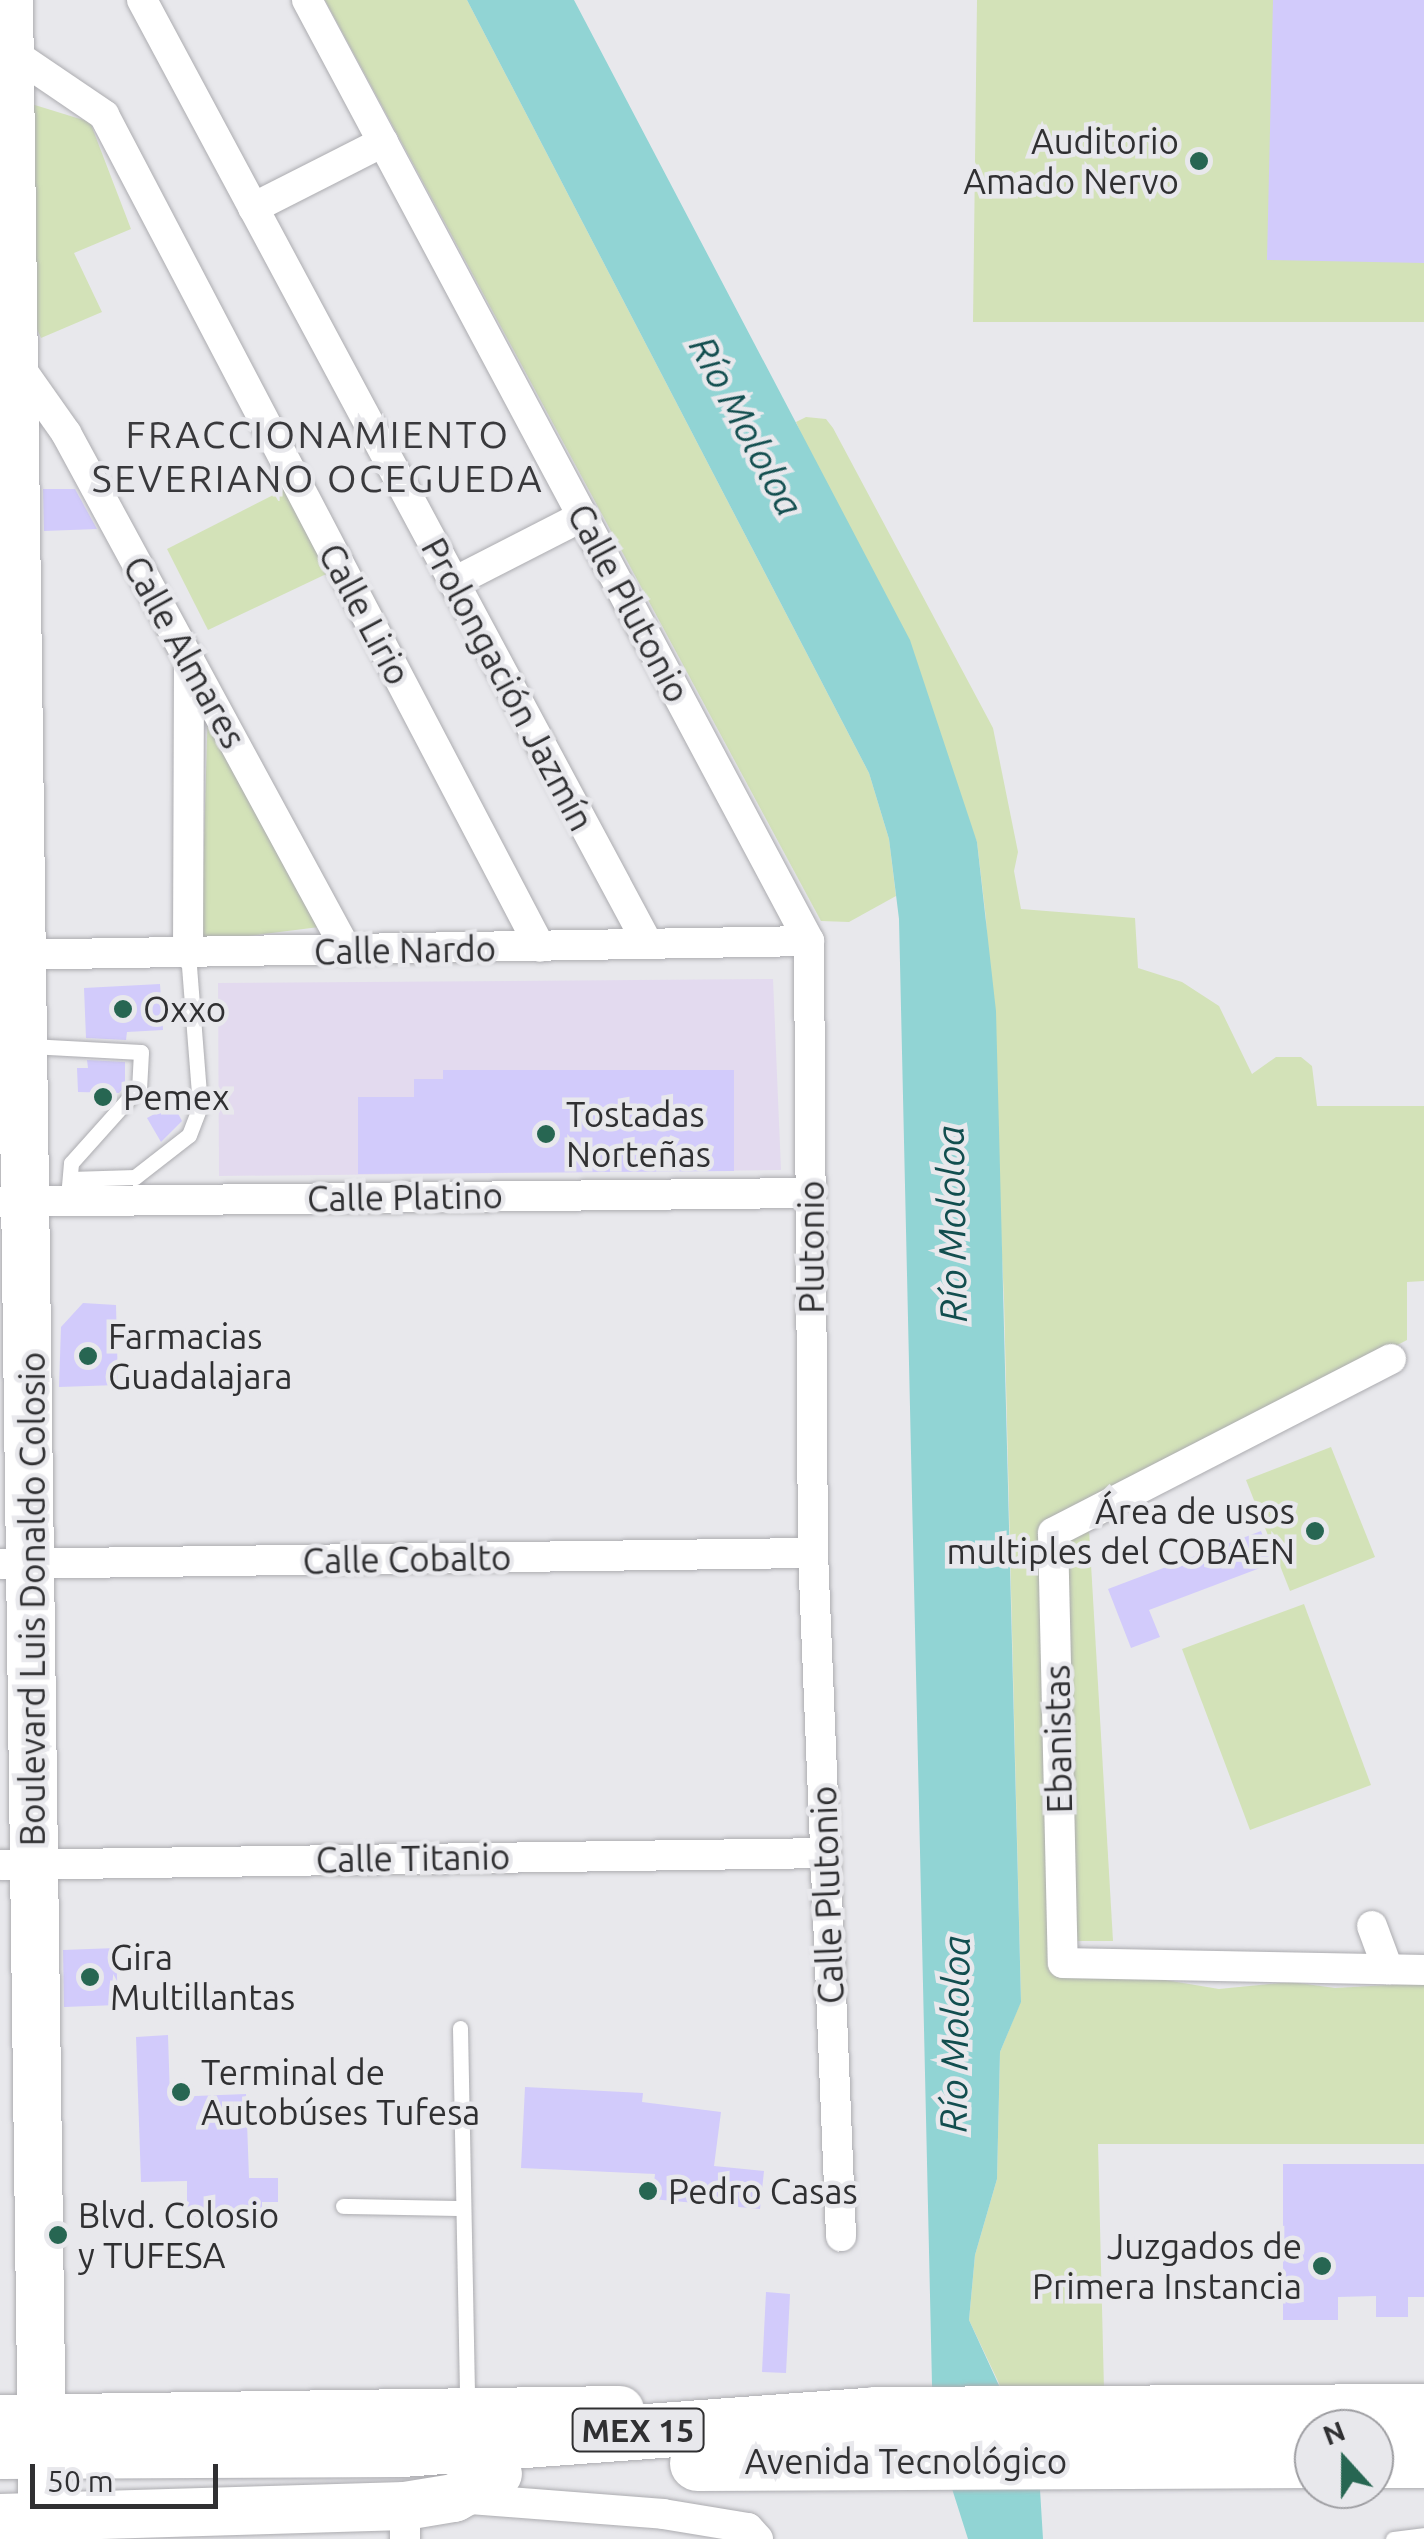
<!DOCTYPE html>
<html>
<head>
<meta charset="utf-8">
<style>
  body { margin:0 }
  #map { position:relative; width:1424px; height:2539px; overflow:hidden; background:#e8e8ec; font-family:Ubuntu,sans-serif }
  div>[style] { position:absolute }
  [style*='--x'] { left:calc(var(--x)*1px); top:calc(var(--y)*1px); width:calc(var(--w)*1px); rotate:calc(var(--a)*1deg) }
  .industrial>* { inset:0; background:#e3daef }
  .green>* { inset:0; background:#d3e2b8 }
  .water>* { inset:0; background:#91d4d4 }
  .building>* { inset:0; background:#d2cbfb }
  .roads { filter:drop-shadow(0 0 2px #acacb0) drop-shadow(0 0 2px #acacb0) }
  .lane>* { height:15px; margin:-7.5px; padding:0 7.5px; transform-origin:7.5px; border-radius:7.5px; background:#fff }
  .street>* { height:30px; margin:-15px; padding:0 15px; transform-origin:15px; border-radius:15px; background:#fff }
  .primary>* { height:48px; margin:-24px; padding:0 24px; transform-origin:24px; border-radius:24px; background:#fff }
  .highway>* { height:55px; margin:-27.5px; padding:0 27.5px; transform-origin:27.5px; border-radius:27.5px; background:#fff }
  .dots>* { width:28px; height:28px; translate:-50% -50%; box-sizing:border-box; border:5px solid #e8e8ec; border-radius:50% }
  span { translate:-50% -50%; white-space:nowrap; text-align:center; line-height:1.15; -webkit-text-stroke:9px #e8e8ec; paint-order:stroke }
  .shield-label span { padding:2px 8px; background:#e8e8ec; border:2px solid; border-radius:8px; -webkit-text-stroke-width:0 }
  .shield-label { font-size:32px; color:#303032; font-weight:700 }
  .poi-label { font-size:35px; color:#303032 }
  .right { translate:-100% -50%; text-align:right }
  .left { translate:0 -50%; text-align:left }
  .street-label { font-size:35px; color:#303032 }
  .water-label { font-size:38px; color:#124e4f; font-style:italic }
  .neighbourhood-label { font-size:38px; color:#39393c; letter-spacing:2.5px }
  .north { position:absolute; left:1294px; top:2409px; width:100px; height:100px; box-sizing:border-box; background:#e8e8ec; border:2px solid #9e9ea2; border-radius:50%; rotate:339deg; font-size:28px; font-weight:700; line-height:40px; text-align:center; color:#303032 }
  .north::after { content:''; display:block; margin:auto; width:35px; height:45px; background:#276652; clip-path:polygon(50% 0,100% 100%,50% 72%,0 100%) }
  .scale { position:absolute; left:30px; top:2464px; width:188px; height:45px; box-sizing:border-box; border:5px solid #303032; border-top:0; padding-left:12px; font-size:30px; line-height:35px; white-space:nowrap; color:#303032; -webkit-text-stroke:8px #e8e8ec; paint-order:stroke }
</style>
</head>
<body>
<div id="map">
  <div class="industrial">
    <div style="clip-path:polygon(773px 979px,781px 1170px,219px 1176px,218px 983px)"></div>
  </div>
  <div class="green">
    <div style="clip-path:polygon(325px 0,467px 0,869px 773px,889px 839px,896px 896px,849px 922px,821px 921px)"></div>
    <div style="clip-path:polygon(977px 0,1424px 0,1424px 322px,973px 322px)"></div>
    <div style="clip-path:polygon(25px 102px,90px 122px,131px 229px,74px 253px,102px 312px,41px 338px,29px 311px)"></div>
    <div style="clip-path:polygon(806px 417px,826px 419px,833px 428px,993px 728px,1018px 852px,1014px 871px,1021px 909px,1135px 918px,1138px 968px,1182px 982px,1219px 1006px,1252px 1074px,1276px 1057px,1301px 1057px,1312px 1066px,1317px 1106px,1424px 1106px,1424px 1281px,1407px 1282px,1407px 1340px,1058px 1520px,1063px 1963px,1219px 1989px,1291px 1982px,1335px 1988px,1424px 1983px,1424px 2144px,1098px 2144px,1104px 2389px,1004px 2394px,969px 2320px,975px 2255px,997px 2179px,1000px 2052px,1021px 2001px,1004px 1299px,986px 919px,977px 842px,796px 422px)"></div>
    <div style="clip-path:polygon(297px 483px,341px 567px,208px 630px,167px 549px)"></div>
    <div style="clip-path:polygon(208px 707px,327px 926px,201px 942px)"></div>
    <div style="clip-path:polygon(1331px 1447px,1375px 1557px,1290px 1591px,1246px 1480px)"></div>
    <div style="clip-path:polygon(1089px 1530px,1113px 1941px,1070px 1941px,1056px 1545px)"></div>
    <div style="clip-path:polygon(1304px 1604px,1371px 1785px,1250px 1830px,1182px 1649px)"></div>
  </div>
  <div class="water">
    <div style="clip-path:polygon(467px 0,574px 0,910px 640px,977px 842px,996px 1011px,1021px 2002px,1000px 2052px,997px 2179px,975px 2255px,969px 2320px,1039px 2473px,1043px 2539px,968px 2539px,933px 2429px,899px 919px,889px 839px,869px 773px)"></div>
  </div>
  <div class="building">
    <div style="clip-path:polygon(1273px 0,1424px 0,1424px 263px,1267px 260px)"></div>
    <div style="clip-path:polygon(43px 489px,75px 489px,97px 529px,44px 531px)"></div>
    <div style="clip-path:polygon(160px 984px,163px 1030px,127px 1032px,126px 1040px,86px 1038px,84px 988px)"></div>
    <div style="clip-path:polygon(87px 1060px,125px 1062px,125px 1086px,119px 1093px,78px 1092px,77px 1068px,88px 1068px)"></div>
    <div style="clip-path:polygon(443px 1070px,734px 1070px,734px 1171px,358px 1174px,358px 1097px,414px 1097px,414px 1079px,443px 1079px)"></div>
    <div style="clip-path:polygon(173px 1104px,182px 1121px,161px 1142px,147px 1118px)"></div>
    <div style="clip-path:polygon(83px 1303px,116px 1305px,118px 1385px,59px 1387px,61px 1327px)"></div>
    <div style="clip-path:polygon(1261px 1531px,1273px 1563px,1149px 1610px,1160px 1637px,1131px 1648px,1108px 1589px)"></div>
    <div style="clip-path:polygon(116px 1948px,118px 2005px,64px 2007px,63px 1950px)"></div>
    <div style="clip-path:polygon(168px 2035px,170px 2097px,246px 2094px,249px 2178px,278px 2178px,278px 2202px,262px 2202px,262px 2214px,187px 2217px,187px 2181px,141px 2182px,136px 2037px)"></div>
    <div style="clip-path:polygon(525px 2087px,643px 2093px,642px 2102px,721px 2112px,714px 2166px,764px 2171px,760px 2209px,652px 2199px,655px 2174px,521px 2168px)"></div>
    <div style="clip-path:polygon(1283px 2164px,1424px 2164px,1424px 2297px,1408px 2297px,1408px 2317px,1376px 2317px,1376px 2296px,1338px 2297px,1338px 2320px,1283px 2320px)"></div>
    <div style="clip-path:polygon(766px 2292px,790px 2294px,786px 2373px,762px 2372px)"></div>
  </div>
  <div class="roads">
    <div class="lane">
      <div style="--x:30;--y:1046;--w:111;--a:3.1"></div>
      <div style="--x:141;--y:1052;--w:35;--a:93"></div>
      <div style="--x:139;--y:1087;--w:102;--a:131.8"></div>
      <div style="--x:71;--y:1163;--w:24;--a:95"></div>
      <div style="--x:70;--y:1179;--w:65;--a:-1.8"></div>
      <div style="--x:135;--y:1177;--w:68;--a:-37.9"></div>
      <div style="--x:189;--y:1135;--w:31;--a:-69"></div>
      <div style="--x:200;--y:1106;--w:152;--a:-94.5"></div>
      <div style="--x:460;--y:2028;--w:379;--a:88.9"></div>
      <div style="--x:343;--y:2206;--w:120;--a:1"></div>
      <div style="--x:1393;--y:2539;--w:31;--a:-7"></div>
    </div>
    <div class="street">
      <div style="--x:142;--y:0;--w:1071;--a:61.81"></div>
      <div style="--x:307;--y:0;--w:1067;--a:61.92"></div>
      <div style="--x:809;--y:941;--w:612;--a:89.63"></div>
      <div style="--x:813;--y:1553;--w:684;--a:87.65"></div>
      <div style="--x:10;--y:51;--w:114;--a:34.2"></div>
      <div style="--x:104;--y:115;--w:939;--a:62.34"></div>
      <div style="--x:253;--y:208;--w:146;--a:-26.9"></div>
      <div style="--x:16;--y:362;--w:87;--a:54.8"></div>
      <div style="--x:66;--y:433;--w:589;--a:61.52"></div>
      <div style="--x:454;--y:582;--w:145;--a:-27.1"></div>
      <div style="--x:188;--y:954;--w:297;--a:-89.8"></div>
      <div style="--x:7;--y:955;--w:802;--a:-1"></div>
      <div style="--x:0;--y:1202;--w:811;--a:-0.64"></div>
      <div style="--x:1391;--y:1359;--w:380;--a:152.8"></div>
      <div style="--x:1053;--y:1533;--w:430;--a:88.7"></div>
      <div style="--x:1063;--y:1963;--w:361;--a:1.1"></div>
      <div style="--x:0;--y:1564;--w:813;--a:-0.78"></div>
      <div style="--x:0;--y:1865;--w:826;--a:-0.83"></div>
      <div style="--x:1372;--y:1926;--w:46;--a:69.6"></div>
      <div style="--x:457;--y:2498;--w:207;--a:4.4"></div>
      <div style="--x:663;--y:2514;--w:86;--a:9.4"></div>
      <div style="--x:748;--y:2528;--w:15;--a:48"></div>
      <div style="--x:405;--y:2506;--w:33;--a:90"></div>
    </div>
    <div class="primary">
      <div style="--x:9;--y:0;--w:2517;--a:89.23"></div>
      <div style="--x:0;--y:2419;--w:620;--a:-0.83"></div>
      <div style="--x:0;--y:2518;--w:405;--a:-1.7"></div>
      <div style="--x:405;--y:2506;--w:50;--a:-9.3"></div>
      <div style="--x:454;--y:2498;--w:50;--a:-28.6"></div>
    </div>
    <div class="highway">
      <div style="--x:0;--y:2451;--w:402;--a:-0.3"></div>
      <div style="--x:402;--y:2449;--w:473;--a:-4.2"></div>
      <div style="--x:874;--y:2414;--w:550;--a:-0.31"></div>
      <div style="--x:1374;--y:2460;--w:50;--a:0"></div>
      <div style="--x:697;--y:2463;--w:617;--a:-0.28"></div>
    </div>
  </div>
  <div class="dots">
    <div style="left:1199px;top:161px;background:#276652"></div>
    <div style="left:123px;top:1009px;background:#276652"></div>
    <div style="left:103px;top:1097px;background:#276652"></div>
    <div style="left:546px;top:1134px;background:#276652"></div>
    <div style="left:88px;top:1356px;background:#276652"></div>
    <div style="left:1315px;top:1531px;background:#276652"></div>
    <div style="left:90px;top:1977px;background:#276652"></div>
    <div style="left:181px;top:2092px;background:#276652"></div>
    <div style="left:648px;top:2191px;background:#276652"></div>
    <div style="left:58px;top:2235px;background:#276652"></div>
    <div style="left:1322px;top:2266px;background:#276652"></div>
  </div>
  <div class="shield-label">
    <span style="left:638px;top:2430px">MEX 15</span>
  </div>
  <div class="poi-label">
    <span class="right" style="left:1179px;top:161px">Auditorio<br>Amado Nervo</span>
    <span class="left" style="left:143px;top:1009px">Oxxo</span>
    <span class="left" style="left:123px;top:1097px">Pemex</span>
    <span class="left" style="left:566px;top:1134px">Tostadas<br>Norteñas</span>
    <span class="left" style="left:108px;top:1356px">Farmacias<br>Guadalajara</span>
    <span class="right" style="left:1295px;top:1531px">Área de usos<br>multiples del COBAEN</span>
    <span class="left" style="left:110px;top:1977px">Gira<br>Multillantas</span>
    <span class="left" style="left:201px;top:2092px">Terminal de<br>Autobúses Tufesa</span>
    <span class="left" style="left:668px;top:2191px">Pedro Casas</span>
    <span class="left" style="left:78px;top:2235px">Blvd. Colosio<br>y TUFESA</span>
    <span class="right" style="left:1302px;top:2266px">Juzgados de<br>Primera Instancia</span>
  </div>
  <div class="street-label">
    <span style="left:629px;top:603px;rotate:62deg">Calle Plutonio</span>
    <span style="left:365px;top:614px;rotate:62deg">Calle Lirio</span>
    <span style="left:185px;top:652px;rotate:61deg">Calle Almares</span>
    <span style="left:508px;top:684px;rotate:62deg">Prolongación Jazmín</span>
    <span style="left:405px;top:950px;rotate:-1deg">Calle Nardo</span>
    <span style="left:405px;top:1197px;rotate:-1deg">Calle Platino</span>
    <span style="left:811px;top:1247px;rotate:-90deg">Plutonio</span>
    <span style="left:407px;top:1559px;rotate:-1deg">Calle Cobalto</span>
    <span style="left:32px;top:1599px;rotate:-90deg">Boulevard Luis Donaldo Colosio</span>
    <span style="left:1058px;top:1739px;rotate:-91deg">Ebanistas</span>
    <span style="left:413px;top:1858px;rotate:-1deg">Calle Titanio</span>
    <span style="left:827px;top:1895px;rotate:-92deg">Calle Plutonio</span>
    <span style="left:906px;top:2461px">Avenida Tecnológico</span>
  </div>
  <div class="water-label">
    <span style="left:746px;top:426px;rotate:62deg">Río Mololoa</span>
    <span style="left:952px;top:1224px;rotate:-91deg">Río Mololoa</span>
    <span style="left:955px;top:2034px;rotate:-89deg">Río Mololoa</span>
  </div>
  <div class="neighbourhood-label">
    <span style="left:318px;top:457px">FRACCIONAMIENTO<br>SEVERIANO OCEGUEDA</span>
  </div>
  <div class="north">N</div>
  <div class="scale">50 m</div>
</div>
</body>
</html>
